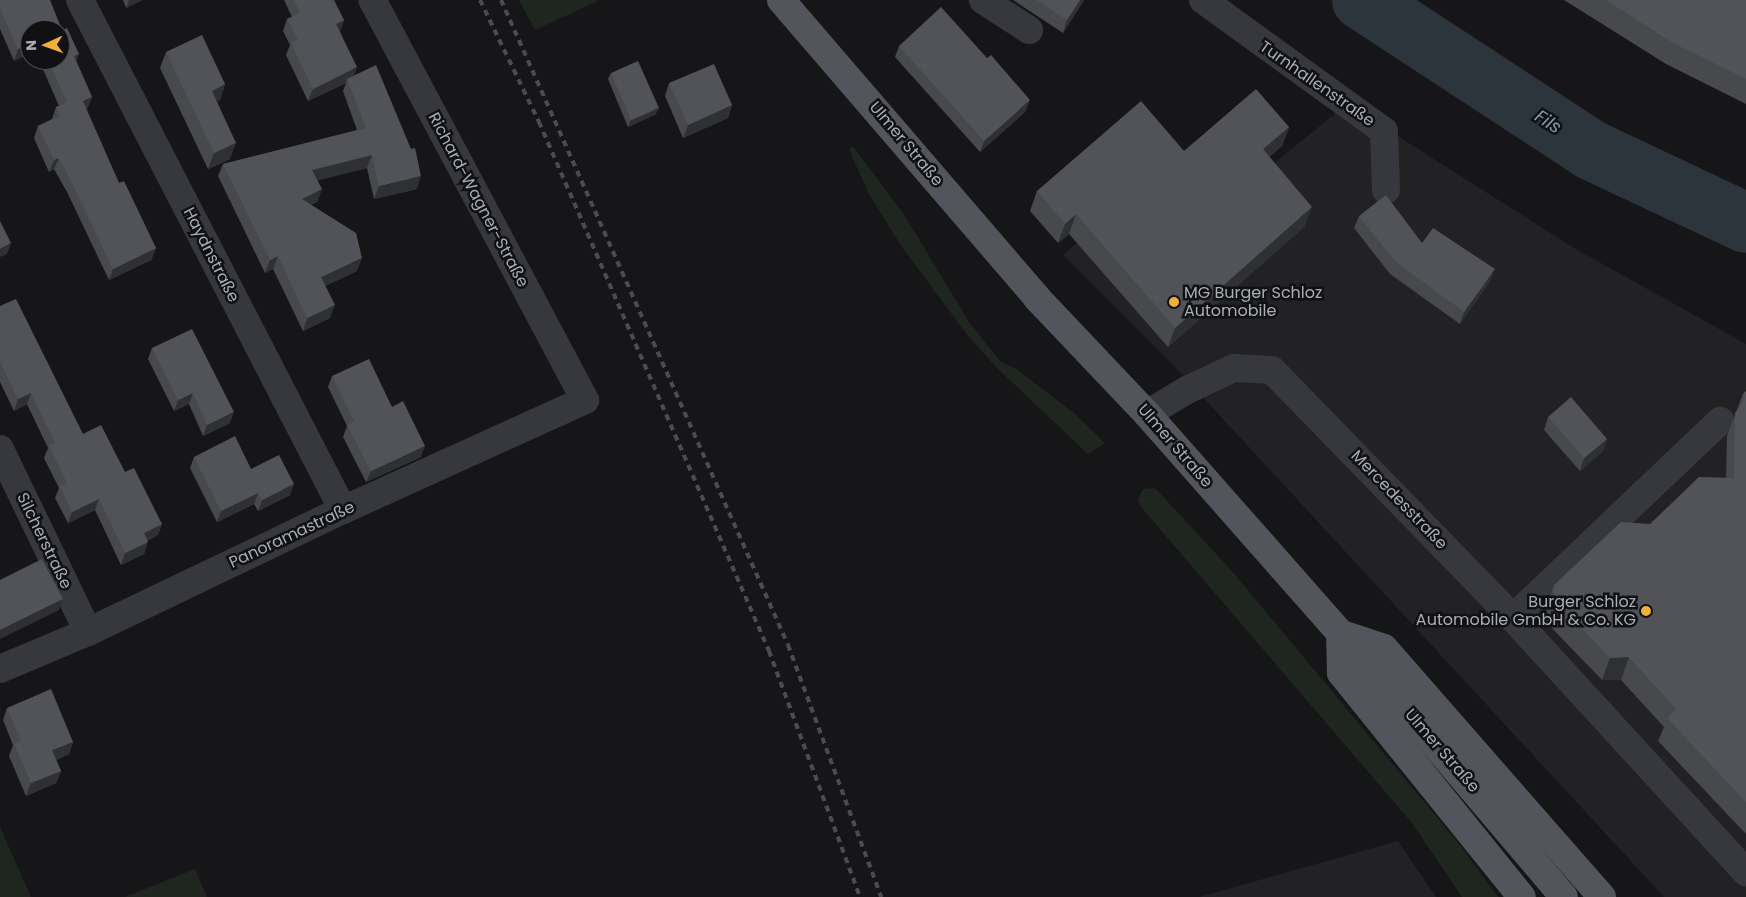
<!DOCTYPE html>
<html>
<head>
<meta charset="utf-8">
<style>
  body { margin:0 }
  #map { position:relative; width:1746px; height:897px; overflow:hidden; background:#161618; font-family:Poppins,sans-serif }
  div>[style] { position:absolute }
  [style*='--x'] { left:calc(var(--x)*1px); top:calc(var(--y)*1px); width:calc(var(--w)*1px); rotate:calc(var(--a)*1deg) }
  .built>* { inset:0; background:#222225 }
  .green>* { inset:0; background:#1e261f }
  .river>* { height:60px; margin:-30px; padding:0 30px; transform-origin:30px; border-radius:30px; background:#2c353c }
  .minor>* { height:28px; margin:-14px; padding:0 14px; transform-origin:14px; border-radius:14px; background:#37383d }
  .major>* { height:28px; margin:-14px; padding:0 14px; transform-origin:14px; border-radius:14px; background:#53555c }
  .rail>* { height:4px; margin-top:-2px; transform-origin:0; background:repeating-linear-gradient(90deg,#4a4c52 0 6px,transparent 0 11px) }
  .wall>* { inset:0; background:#47494d }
  .shaded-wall>* { inset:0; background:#2f3033 }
  .building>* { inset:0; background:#525359 }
  .dots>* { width:14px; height:14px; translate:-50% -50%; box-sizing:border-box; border:2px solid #111113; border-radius:50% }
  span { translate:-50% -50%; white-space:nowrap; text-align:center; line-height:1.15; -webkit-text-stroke:5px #111113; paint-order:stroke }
  .street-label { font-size:16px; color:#a8adb8 }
  .poi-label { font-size:16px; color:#a8adb8 }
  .left { translate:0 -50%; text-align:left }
  .right { translate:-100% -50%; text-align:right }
  .water-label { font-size:18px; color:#7f9bb3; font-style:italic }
  .north { position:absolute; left:20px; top:20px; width:50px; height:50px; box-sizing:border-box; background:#111113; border:1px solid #4d4f55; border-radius:50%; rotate:268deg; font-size:14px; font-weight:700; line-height:20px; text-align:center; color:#a8adb8 }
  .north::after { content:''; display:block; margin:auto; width:18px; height:22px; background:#f2b134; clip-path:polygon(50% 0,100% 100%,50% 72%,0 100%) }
</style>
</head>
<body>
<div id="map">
  <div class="built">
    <div style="clip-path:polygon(1347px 104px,1574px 248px,1746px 344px,1746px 897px,1664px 897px,1174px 366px,1063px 255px,1180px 153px,1236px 194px)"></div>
    <div style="clip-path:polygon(1398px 841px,1436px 897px,1199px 897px)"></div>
  </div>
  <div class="green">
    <div style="clip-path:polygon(519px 0,600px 0,535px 30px)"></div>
    <div style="clip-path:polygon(853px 146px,905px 216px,969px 322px,1001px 362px,1015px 368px,1074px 413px,1105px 443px,1088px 454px,996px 367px,965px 332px,902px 247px,869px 194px,849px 149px)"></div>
    <div style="clip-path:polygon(1155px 488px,1231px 570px,1460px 845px,1498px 897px,1462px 897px,1412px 823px,1141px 507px,1138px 499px,1143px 489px)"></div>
    <div style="clip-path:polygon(0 827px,31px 897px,0 897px)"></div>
    <div style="clip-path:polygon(195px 869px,207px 897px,125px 897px)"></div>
  </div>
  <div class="river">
    <div style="--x:1362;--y:0;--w:274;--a:33.2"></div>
    <div style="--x:1591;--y:150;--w:171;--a:25.2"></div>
  </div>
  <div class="minor">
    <div style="--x:80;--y:0;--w:574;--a:62.72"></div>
    <div style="--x:983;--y:0;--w:55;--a:33.1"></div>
    <div style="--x:1203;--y:0;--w:223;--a:35.9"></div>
    <div style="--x:1384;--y:131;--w:59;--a:88.1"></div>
    <div style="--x:1147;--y:414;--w:47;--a:-31"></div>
    <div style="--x:1187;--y:390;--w:52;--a:-25.1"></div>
    <div style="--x:1234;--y:368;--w:38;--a:3"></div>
    <div style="--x:1272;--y:370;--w:346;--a:45.8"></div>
    <div style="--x:1513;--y:618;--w:345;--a:47.5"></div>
    <div style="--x:0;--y:449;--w:203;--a:64.3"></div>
    <div style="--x:1513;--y:618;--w:286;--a:-43.6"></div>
    <div style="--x:0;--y:669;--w:95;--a:-22.8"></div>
    <div style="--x:88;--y:632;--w:283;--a:-25.6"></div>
    <div style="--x:343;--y:510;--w:266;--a:-24.4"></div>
    <div style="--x:585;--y:400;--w:453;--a:-118"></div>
  </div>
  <div class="major">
    <div style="--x:781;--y:0;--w:393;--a:49.3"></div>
    <div style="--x:1037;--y:298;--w:160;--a:46.5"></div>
    <div style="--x:1147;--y:414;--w:292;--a:48.6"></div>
    <div style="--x:1340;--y:633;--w:346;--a:49.7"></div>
    <div style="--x:1340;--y:633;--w:40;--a:88.6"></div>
    <div style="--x:1341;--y:673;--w:288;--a:51.1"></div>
    <div style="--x:1342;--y:634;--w:44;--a:18.4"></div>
    <div style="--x:1384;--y:648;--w:331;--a:48.8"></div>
  </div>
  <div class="rail">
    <div style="--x:480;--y:0;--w:136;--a:64.2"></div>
    <div style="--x:539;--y:122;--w:577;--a:66.5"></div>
    <div style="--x:769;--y:651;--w:262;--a:69.7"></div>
    <div style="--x:501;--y:0;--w:706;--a:66.01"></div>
    <div style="--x:788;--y:645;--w:269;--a:69.7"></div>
  </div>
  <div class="wall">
    <div style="clip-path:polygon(0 0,62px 30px,79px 54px,76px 61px,92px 97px,87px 109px,86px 109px,119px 183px,156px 248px,151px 260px,109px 280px,67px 192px,54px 169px,49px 172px,34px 138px,38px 126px,52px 119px,56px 107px,59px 106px,39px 60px,60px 60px,30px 30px,14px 61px,0 29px)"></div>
    <div style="clip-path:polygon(123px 0,142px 0,126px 8px)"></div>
    <div style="clip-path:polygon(284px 0,326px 0,344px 20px,340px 31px,354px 75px,417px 189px,374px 199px,367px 168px,318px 180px,318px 201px,311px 205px,357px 271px,325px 286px,330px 318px,303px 331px,273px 269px,265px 273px,218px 176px,223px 164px,357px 130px,343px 91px,346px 83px,308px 101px,286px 55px,290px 45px,283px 31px,287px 19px,292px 17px)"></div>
    <div style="clip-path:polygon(1013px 0,1084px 0,1063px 33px)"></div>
    <div style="clip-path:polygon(1564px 0,1746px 0,1746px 104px,1666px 64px)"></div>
    <div style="clip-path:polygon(899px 46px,1026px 111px,980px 152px,895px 57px)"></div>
    <div style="clip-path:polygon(166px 52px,225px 84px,220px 100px,217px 101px,230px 159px,208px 169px,160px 68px)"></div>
    <div style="clip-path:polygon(611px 73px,656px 114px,628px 127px,608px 79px)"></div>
    <div style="clip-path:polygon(669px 83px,732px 105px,728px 118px,683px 138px,665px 96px)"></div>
    <div style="clip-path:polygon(1289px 127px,1282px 146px,1269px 157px,1305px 226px,1168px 347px,1069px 234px,1058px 243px,1030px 211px,1037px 191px,1184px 151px)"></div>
    <div style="clip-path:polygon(1359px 216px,1422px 243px,1490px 281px,1460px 324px,1390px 274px,1354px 228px)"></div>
    <div style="clip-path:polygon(0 306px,83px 434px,125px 472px,162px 524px,158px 535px,147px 541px,144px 554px,121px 565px,95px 510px,68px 523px,55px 498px,59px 488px,44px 458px,48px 448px,27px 404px,14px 411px,0 382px)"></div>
    <div style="clip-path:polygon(152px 348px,230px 423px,203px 436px,189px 404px,174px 411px,148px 359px)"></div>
    <div style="clip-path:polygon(332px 376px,421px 457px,366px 482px,343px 437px,347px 426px,328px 387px)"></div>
    <div style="clip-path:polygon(1746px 391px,1746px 834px,1658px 741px,1664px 727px,1621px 680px,1602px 680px,1546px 622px,1546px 608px,1554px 585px,1726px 478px,1727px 436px,1743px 394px)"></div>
    <div style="clip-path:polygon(1548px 417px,1607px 439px,1603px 451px,1580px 471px,1544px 430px)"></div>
    <div style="clip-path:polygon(194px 457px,251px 469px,290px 495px,258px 511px,254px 504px,217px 522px,190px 468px)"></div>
    <div style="clip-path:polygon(7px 708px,73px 742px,69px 754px,56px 760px,61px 771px,56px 783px,26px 796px,9px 756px,13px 745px,3px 720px)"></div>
  </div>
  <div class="shaded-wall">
    <div style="clip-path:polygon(129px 0,142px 0,126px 8px)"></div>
    <div style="clip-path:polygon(1080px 0,1084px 0,1063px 33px,1067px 20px)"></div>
    <div style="clip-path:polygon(344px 20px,340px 32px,336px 24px)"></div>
    <div style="clip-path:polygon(30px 44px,30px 54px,14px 61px,18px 49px)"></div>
    <div style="clip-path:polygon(79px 54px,75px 65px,74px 56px)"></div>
    <div style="clip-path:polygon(357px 67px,353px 79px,347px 79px,346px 83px,308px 101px,313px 89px)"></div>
    <div style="clip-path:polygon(225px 84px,220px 100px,206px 107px,212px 91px)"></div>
    <div style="clip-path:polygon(92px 97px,87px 109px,78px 113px,83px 101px)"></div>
    <div style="clip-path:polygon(1030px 100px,1026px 111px,980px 152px,984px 141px)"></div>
    <div style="clip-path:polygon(732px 105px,728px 118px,683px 138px,688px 125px)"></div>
    <div style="clip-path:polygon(659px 108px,656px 114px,628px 127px,631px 120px)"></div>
    <div style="clip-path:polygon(1289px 127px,1282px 146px,1256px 169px,1263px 149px)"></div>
    <div style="clip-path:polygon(236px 143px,230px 159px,208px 169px,214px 153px)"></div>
    <div style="clip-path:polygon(372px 155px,367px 168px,308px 183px,312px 170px)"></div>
    <div style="clip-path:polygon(59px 158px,54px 169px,49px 172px,54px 160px)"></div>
    <div style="clip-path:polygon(421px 176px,417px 189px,374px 199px,379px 186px)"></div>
    <div style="clip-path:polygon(322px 189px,318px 201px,297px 212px,302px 199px)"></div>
    <div style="clip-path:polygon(1312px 207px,1305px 226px,1168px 347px,1175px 328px)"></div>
    <div style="clip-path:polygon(1076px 214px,1069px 234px,1058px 243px,1065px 224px)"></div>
    <div style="clip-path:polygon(11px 243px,7px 254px,0 257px,0 249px)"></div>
    <div style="clip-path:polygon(156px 248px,151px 260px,109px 280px,113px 269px)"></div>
    <div style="clip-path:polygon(278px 256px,273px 269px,265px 273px,270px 260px)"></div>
    <div style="clip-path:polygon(362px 258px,357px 271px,316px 290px,321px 277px)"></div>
    <div style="clip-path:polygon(1495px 269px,1490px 281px,1460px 324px,1464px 312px)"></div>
    <div style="clip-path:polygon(335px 305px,330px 318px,303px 331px,307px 318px)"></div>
    <div style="clip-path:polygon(31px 393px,27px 404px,14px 411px,18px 399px)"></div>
    <div style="clip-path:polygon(193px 393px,189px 404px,174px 411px,178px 400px)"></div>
    <div style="clip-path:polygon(234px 412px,230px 423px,203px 436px,207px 425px)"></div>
    <div style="clip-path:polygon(1607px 439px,1603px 451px,1580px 471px,1584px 458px)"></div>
    <div style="clip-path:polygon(425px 446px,421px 457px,366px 482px,371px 471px)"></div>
    <div style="clip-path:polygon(294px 484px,290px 495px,258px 511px,262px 500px)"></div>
    <div style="clip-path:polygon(258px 493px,254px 504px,217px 522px,221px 511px)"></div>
    <div style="clip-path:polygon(99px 499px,95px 510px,68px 523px,72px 512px)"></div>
    <div style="clip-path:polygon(162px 524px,158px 535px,140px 545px,144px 533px)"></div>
    <div style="clip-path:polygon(148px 542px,144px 554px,121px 565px,125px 553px)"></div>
    <div style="clip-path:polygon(63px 599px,59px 610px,0 639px,0 630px)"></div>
    <div style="clip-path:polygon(1629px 657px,1621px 680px,1602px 680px,1610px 658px)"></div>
    <div style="clip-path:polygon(73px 742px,69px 754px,48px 763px,52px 750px)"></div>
    <div style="clip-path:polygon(61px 771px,56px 783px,26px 796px,31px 783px)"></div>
  </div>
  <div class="building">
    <div style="clip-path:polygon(0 0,50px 0,62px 30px,67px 28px,79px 54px,74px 56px,92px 97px,83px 101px,119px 183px,124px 181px,156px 248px,113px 269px,71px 181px,59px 158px,54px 160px,38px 126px,60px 116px,56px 107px,67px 102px,48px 60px,60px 60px,60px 30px,30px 30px,30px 44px,18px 49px,0 8px)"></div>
    <div style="clip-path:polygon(294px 0,334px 0,344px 20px,336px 24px,357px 67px,313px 89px,291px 43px,298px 40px,287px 19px,300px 13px)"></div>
    <div style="clip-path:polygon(1037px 0,1080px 0,1067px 20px)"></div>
    <div style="clip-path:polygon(1606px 0,1746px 0,1746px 79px,1673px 43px)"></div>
    <div style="clip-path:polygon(941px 7px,987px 58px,991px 55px,1030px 100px,984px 141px,899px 46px)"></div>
    <div style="clip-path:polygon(202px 35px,225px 84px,212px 91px,236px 143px,214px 153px,166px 52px)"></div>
    <div style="clip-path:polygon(638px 61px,659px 108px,631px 120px,611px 73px)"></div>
    <div style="clip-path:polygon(714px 64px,732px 105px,688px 125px,669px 83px)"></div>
    <div style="clip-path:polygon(376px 65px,411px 149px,415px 148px,421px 176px,379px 186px,372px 155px,312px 170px,322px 189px,302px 199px,356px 233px,362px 258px,321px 277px,335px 305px,307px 318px,278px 256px,270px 260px,223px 164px,366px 128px,347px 79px)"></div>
    <div style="clip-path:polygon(1256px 89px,1289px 127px,1263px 149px,1312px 207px,1175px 328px,1076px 214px,1065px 224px,1037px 191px,1141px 101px,1184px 151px)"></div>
    <div style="clip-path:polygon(1386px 195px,1422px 243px,1433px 228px,1495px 269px,1464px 312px,1395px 261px,1359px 216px)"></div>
    <div style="clip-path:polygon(0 221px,11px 243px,0 249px)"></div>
    <div style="clip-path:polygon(16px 299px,83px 434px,101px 425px,125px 472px,134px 468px,162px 524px,144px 533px,148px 542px,125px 553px,99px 499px,72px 512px,60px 486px,67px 483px,49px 446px,55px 443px,31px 393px,18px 399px,0 362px,0 306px)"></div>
    <div style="clip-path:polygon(192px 329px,234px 412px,207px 425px,193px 393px,178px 400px,152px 348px)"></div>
    <div style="clip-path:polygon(369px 359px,392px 407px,403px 401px,425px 446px,371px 471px,347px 425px,354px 421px,332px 376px)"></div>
    <div style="clip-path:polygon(1746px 391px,1746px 802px,1667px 718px,1676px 709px,1629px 657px,1610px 658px,1554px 599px,1554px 585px,1621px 522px,1650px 524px,1699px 477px,1734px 478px,1735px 413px,1743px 403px,1743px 394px)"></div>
    <div style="clip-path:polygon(1571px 397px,1607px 439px,1584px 458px,1548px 417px)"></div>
    <div style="clip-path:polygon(235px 436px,251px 469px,279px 455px,294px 484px,262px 500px,258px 493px,221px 511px,194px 457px)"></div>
    <div style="clip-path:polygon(42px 559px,63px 599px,0 630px,0 580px)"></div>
    <div style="clip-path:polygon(51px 689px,73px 742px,52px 750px,61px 771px,31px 783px,14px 744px,21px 740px,7px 708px)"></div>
  </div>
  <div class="dots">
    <div style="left:1174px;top:302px;background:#f2b134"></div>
    <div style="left:1646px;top:611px;background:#f2b134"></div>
  </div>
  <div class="street-label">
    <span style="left:1317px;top:84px;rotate:35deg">Turnhallenstraße</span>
    <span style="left:906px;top:144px;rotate:50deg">Ulmer Straße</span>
    <span style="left:478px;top:200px;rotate:62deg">Richard-Wagner-Straße</span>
    <span style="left:211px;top:255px;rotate:63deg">Haydnstraße</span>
    <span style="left:1175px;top:446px;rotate:49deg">Ulmer Straße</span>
    <span style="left:1399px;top:500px;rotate:46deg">Mercedesstraße</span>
    <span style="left:292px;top:535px;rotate:-25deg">Panoramastraße</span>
    <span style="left:44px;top:541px;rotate:64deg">Silcherstraße</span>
    <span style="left:1442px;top:751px;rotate:49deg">Ulmer Straße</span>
  </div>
  <div class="poi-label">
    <span class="left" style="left:1184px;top:302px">MG Burger Schloz<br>Automobile</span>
    <span class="right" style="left:1636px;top:611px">Burger Schloz<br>Automobile GmbH &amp; Co. KG</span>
  </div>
  <div class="water-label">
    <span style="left:1548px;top:122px;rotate:33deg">Fils</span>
  </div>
  <div class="north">N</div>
</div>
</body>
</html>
